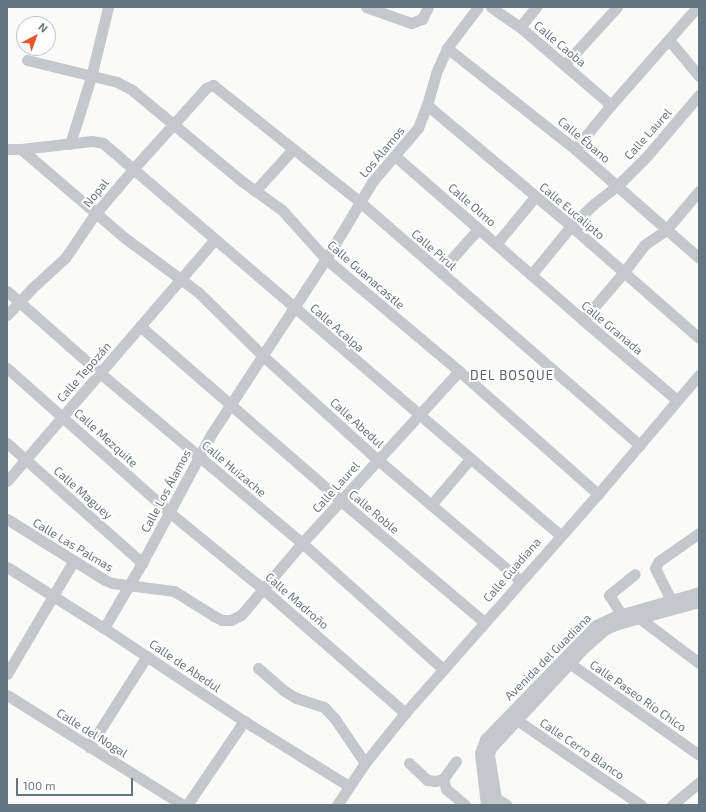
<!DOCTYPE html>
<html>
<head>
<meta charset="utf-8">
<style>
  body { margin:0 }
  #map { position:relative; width:706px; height:812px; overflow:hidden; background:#fafaf8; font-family:"Exo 2",sans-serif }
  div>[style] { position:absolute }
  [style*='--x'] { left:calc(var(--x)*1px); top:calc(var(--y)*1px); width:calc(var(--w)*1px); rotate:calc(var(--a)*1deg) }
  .minor>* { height:11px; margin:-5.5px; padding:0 5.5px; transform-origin:5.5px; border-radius:5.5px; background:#c3c8cc }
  span { translate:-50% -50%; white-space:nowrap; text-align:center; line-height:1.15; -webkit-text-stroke:4px #fff; paint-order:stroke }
  .street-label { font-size:12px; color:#657683 }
  .neighbourhood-label { font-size:13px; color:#57646e; letter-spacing:1px }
  .frame { position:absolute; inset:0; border:8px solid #657683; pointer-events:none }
  .north { position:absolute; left:16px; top:16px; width:40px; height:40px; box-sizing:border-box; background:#fff; border:1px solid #c1c8cd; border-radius:50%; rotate:41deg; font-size:11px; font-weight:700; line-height:16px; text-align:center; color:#657683 }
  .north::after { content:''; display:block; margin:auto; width:14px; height:18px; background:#e4572e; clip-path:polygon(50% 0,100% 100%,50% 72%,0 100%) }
  .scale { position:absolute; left:16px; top:778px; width:117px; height:18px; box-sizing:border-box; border:2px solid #657683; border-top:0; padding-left:5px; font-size:12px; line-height:14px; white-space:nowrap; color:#657683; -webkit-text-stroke:3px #fff; paint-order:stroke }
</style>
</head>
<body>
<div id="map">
  <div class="minor">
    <div style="--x:366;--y:7;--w:48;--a:19.6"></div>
    <div style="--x:411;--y:23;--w:12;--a:-20"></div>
    <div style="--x:422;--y:19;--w:13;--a:-63"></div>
    <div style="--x:491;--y:7;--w:35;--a:35"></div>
    <div style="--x:520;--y:27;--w:120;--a:40.6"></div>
    <div style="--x:520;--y:27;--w:26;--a:-51"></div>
    <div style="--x:669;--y:40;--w:47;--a:50.2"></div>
    <div style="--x:447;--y:48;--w:163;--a:38.3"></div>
    <div style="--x:575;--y:149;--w:165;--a:41.3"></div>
    <div style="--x:27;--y:60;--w:93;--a:13.7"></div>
    <div style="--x:117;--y:82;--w:17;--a:28"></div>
    <div style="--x:132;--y:90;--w:144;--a:39.7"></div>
    <div style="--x:243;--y:182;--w:48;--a:35.7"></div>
    <div style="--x:282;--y:210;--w:66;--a:48.1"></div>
    <div style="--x:326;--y:259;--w:174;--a:40.1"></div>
    <div style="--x:459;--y:371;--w:186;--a:41.5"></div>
    <div style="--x:565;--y:64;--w:77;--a:-47.6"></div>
    <div style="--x:427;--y:105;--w:188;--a:40"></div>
    <div style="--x:571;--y:226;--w:170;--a:41.2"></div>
    <div style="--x:70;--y:144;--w:70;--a:-72.6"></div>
    <div style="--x:91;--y:77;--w:72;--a:-76.3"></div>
    <div style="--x:7;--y:149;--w:14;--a:0"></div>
    <div style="--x:21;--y:149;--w:71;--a:-6.4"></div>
    <div style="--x:92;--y:141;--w:11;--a:10"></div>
    <div style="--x:103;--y:143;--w:602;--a:40.62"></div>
    <div style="--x:21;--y:149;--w:137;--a:40.6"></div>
    <div style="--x:125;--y:238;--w:91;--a:36.5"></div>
    <div style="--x:198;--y:292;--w:90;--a:44.5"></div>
    <div style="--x:262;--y:355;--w:156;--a:42.2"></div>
    <div style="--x:378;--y:460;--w:187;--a:40.2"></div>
    <div style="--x:575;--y:149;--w:57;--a:-50.7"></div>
    <div style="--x:611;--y:105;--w:130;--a:-48.7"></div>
    <div style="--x:395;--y:156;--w:249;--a:41.1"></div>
    <div style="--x:583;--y:320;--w:123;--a:40.4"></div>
    <div style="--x:255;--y:191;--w:57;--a:-47.9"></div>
    <div style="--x:496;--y:244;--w:61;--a:-50.3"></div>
    <div style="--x:440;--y:272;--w:57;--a:-48.5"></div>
    <div style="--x:531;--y:275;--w:63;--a:-50.8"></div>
    <div style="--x:571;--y:226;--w:33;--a:-44"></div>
    <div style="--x:595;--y:203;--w:28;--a:-38"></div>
    <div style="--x:617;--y:186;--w:42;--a:-45"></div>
    <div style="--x:647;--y:156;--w:80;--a:-49.6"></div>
    <div style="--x:7;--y:291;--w:124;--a:41.4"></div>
    <div style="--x:100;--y:373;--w:264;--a:40.1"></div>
    <div style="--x:302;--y:543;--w:189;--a:41.8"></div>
    <div style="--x:7;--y:315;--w:35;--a:-47"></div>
    <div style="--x:31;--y:289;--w:46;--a:-42.4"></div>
    <div style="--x:65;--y:258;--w:53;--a:-55.7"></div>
    <div style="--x:95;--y:214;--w:60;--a:-49.7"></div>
    <div style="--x:134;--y:168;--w:108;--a:-48"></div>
    <div style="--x:206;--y:88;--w:8;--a:-23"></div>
    <div style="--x:213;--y:85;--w:188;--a:38.5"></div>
    <div style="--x:360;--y:202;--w:371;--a:41"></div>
    <div style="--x:583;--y:320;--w:63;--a:-49.5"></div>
    <div style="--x:624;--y:272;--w:34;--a:-53"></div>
    <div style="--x:644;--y:245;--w:27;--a:-34"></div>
    <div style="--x:666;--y:230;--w:51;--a:-49.8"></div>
    <div style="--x:140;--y:326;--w:267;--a:41"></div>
    <div style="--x:341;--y:501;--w:187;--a:40.2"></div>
    <div style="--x:7;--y:368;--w:217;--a:41.6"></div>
    <div style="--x:169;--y:512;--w:122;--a:39.3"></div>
    <div style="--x:263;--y:589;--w:189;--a:41.1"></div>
    <div style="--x:7;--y:443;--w:181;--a:41.6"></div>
    <div style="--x:7;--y:481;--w:319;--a:-49.3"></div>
    <div style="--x:431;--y:505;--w:60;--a:-49.7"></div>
    <div style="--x:7;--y:519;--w:115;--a:31.9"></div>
    <div style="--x:105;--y:580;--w:8;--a:23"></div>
    <div style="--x:112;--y:583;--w:63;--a:7.4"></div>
    <div style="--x:174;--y:591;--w:47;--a:32"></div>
    <div style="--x:214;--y:616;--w:9;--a:27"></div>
    <div style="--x:222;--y:620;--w:9;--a:0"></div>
    <div style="--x:231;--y:620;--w:11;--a:-27"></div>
    <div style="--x:241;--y:615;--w:94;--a:-49.7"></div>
    <div style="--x:302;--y:543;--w:233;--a:-47.6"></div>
    <div style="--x:7;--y:567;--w:115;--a:32.2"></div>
    <div style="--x:104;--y:628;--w:168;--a:33.6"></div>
    <div style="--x:244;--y:721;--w:123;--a:31.8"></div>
    <div style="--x:674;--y:606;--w:42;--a:-116.6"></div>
    <div style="--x:655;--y:568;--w:8;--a:-60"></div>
    <div style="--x:659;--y:561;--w:49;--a:-35"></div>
    <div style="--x:621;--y:614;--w:22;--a:-122"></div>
    <div style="--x:609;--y:595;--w:33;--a:-39"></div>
    <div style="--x:634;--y:614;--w:81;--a:37"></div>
    <div style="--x:104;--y:628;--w:75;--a:-59.7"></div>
    <div style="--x:142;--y:563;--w:144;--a:-61.8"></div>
    <div style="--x:210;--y:436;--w:212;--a:-56.8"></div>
    <div style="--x:326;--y:259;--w:90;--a:-59.1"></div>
    <div style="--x:372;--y:182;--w:71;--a:-49.6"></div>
    <div style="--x:418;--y:128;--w:25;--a:-69"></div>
    <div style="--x:427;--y:105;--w:33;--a:-74"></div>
    <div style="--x:436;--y:73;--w:27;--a:-66"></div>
    <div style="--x:447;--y:48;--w:51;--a:-52.9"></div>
    <div style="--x:565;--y:660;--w:164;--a:35.3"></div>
    <div style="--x:258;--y:668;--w:33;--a:41"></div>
    <div style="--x:283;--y:690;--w:15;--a:32"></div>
    <div style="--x:296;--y:698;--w:29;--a:18"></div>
    <div style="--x:324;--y:707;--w:16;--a:47"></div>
    <div style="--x:335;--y:719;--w:53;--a:55.7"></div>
    <div style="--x:7;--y:674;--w:130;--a:-59.5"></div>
    <div style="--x:7;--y:695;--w:208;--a:32"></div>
    <div style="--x:511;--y:716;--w:158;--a:34.4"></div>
    <div style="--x:89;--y:747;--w:108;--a:-57.5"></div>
    <div style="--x:409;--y:763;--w:25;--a:43"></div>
    <div style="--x:427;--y:780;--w:8;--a:7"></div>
    <div style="--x:435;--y:781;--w:8;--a:-14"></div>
    <div style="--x:443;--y:779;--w:10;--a:73"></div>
    <div style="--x:446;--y:789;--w:25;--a:40"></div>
    <div style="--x:443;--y:779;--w:22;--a:-54"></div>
    <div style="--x:492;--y:796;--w:17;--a:31"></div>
    <div style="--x:187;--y:805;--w:102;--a:-55.8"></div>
    <div style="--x:337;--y:805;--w:50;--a:-56.3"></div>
    <div style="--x:365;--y:763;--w:64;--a:-51.3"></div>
    <div style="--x:405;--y:713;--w:292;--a:-48.6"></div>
    <div style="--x:598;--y:494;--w:156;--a:-49.7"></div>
    <div style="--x:486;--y:805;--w:52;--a:-96.6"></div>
    <div style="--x:480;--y:753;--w:15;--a:-70"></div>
    <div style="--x:485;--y:739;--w:148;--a:-45.8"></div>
    <div style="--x:588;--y:633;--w:11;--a:-45"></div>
    <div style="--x:596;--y:625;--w:21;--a:-25"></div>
    <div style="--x:615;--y:616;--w:87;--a:-15.9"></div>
    <div style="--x:497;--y:805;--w:51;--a:-99.1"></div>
    <div style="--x:489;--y:755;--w:7;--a:-74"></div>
    <div style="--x:491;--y:748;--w:138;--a:-47.1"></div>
    <div style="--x:585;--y:647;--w:28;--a:-41"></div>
    <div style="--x:606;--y:629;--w:13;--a:-23"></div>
    <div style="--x:618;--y:624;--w:84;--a:-15.2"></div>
    <div style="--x:672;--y:805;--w:35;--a:-40"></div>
  </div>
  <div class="street-label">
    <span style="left:560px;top:44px;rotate:40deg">Calle Caoba</span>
    <span style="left:648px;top:134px;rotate:-48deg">Calle Laurel</span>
    <span style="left:584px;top:140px;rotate:40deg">Calle Ébano</span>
    <span style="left:382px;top:152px;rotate:-50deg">Los Álamos</span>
    <span style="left:96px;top:193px;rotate:-51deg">Nopal</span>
    <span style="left:472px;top:205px;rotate:41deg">Calle Olmo</span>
    <span style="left:572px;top:211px;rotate:40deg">Calle Eucalipto</span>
    <span style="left:434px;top:250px;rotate:41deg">Calle Pirul</span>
    <span style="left:366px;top:275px;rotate:41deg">Calle Guanacastle</span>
    <span style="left:337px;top:328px;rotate:41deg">Calle Acalpa</span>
    <span style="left:612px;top:328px;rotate:40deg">Calle Granada</span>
    <span style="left:84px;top:372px;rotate:-49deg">Calle Tepozán</span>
    <span style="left:357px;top:423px;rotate:42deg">Calle Abedul</span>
    <span style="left:106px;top:438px;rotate:42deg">Calle Mezquite</span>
    <span style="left:234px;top:469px;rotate:40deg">Calle Huizache</span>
    <span style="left:336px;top:487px;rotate:-48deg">Calle Laurel</span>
    <span style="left:166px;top:491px;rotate:-62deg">Calle Los Álamos</span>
    <span style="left:83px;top:493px;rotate:41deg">Calle Maguey</span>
    <span style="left:374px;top:512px;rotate:40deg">Calle Roble</span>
    <span style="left:73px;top:545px;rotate:31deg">Calle Las Palmas</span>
    <span style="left:512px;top:570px;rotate:-49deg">Calle Guadiana</span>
    <span style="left:297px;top:601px;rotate:41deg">Calle Madroño</span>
    <span style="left:548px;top:657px;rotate:-45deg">Avenida del Guadiana</span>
    <span style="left:185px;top:666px;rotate:34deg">Calle de Abedul</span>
    <span style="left:638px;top:696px;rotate:35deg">Calle Paseo Río Chico</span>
    <span style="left:92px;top:733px;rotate:32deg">Calle del Nogal</span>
    <span style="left:582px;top:749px;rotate:34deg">Calle Cerro Blanco</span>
  </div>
  <div class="neighbourhood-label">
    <span style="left:512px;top:375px">DEL BOSQUE</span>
  </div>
  <div class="frame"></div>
  <div class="north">N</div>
  <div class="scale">100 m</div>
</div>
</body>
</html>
